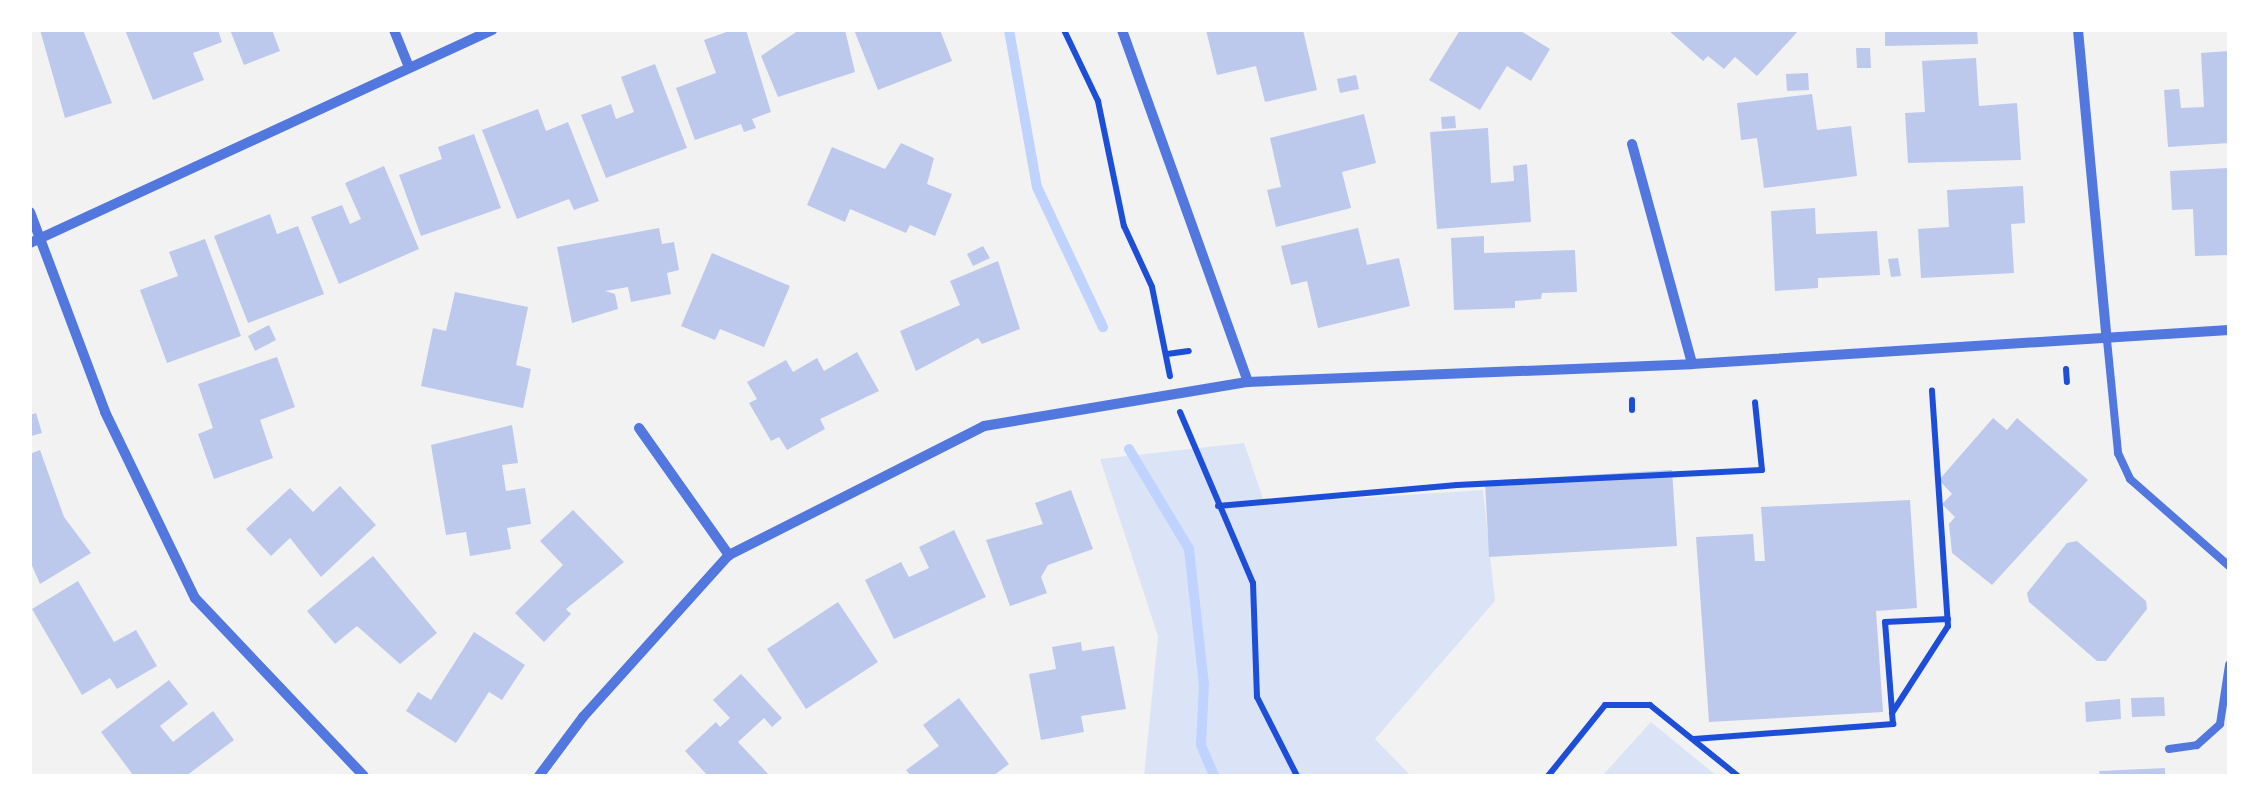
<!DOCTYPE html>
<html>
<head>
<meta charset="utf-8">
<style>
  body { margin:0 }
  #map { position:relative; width:2259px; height:806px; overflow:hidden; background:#f2f2f2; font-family:"Playfair Display",serif }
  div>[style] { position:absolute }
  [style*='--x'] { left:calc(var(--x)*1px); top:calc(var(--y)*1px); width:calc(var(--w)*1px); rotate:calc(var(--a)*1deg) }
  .green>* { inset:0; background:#dbe4f7 }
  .stream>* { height:10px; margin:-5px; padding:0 5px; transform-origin:5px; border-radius:5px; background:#bfd3fe }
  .building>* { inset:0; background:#bdc9ec }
  .path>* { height:6px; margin:-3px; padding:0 3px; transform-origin:3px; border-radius:3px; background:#1d4ed8 }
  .service>* { height:8px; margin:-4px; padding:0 4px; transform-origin:4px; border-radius:4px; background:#5277de }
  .minor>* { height:10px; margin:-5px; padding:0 5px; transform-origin:5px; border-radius:5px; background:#5277de }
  span { translate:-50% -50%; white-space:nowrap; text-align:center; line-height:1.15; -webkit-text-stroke:10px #fff; paint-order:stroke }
  .frame { position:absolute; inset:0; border:32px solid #fff; pointer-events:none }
</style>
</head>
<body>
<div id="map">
  <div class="green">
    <div style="clip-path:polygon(1244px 443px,1265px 504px,1483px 490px,1495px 601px,1375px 739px,1411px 776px,1144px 776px,1158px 636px,1100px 459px)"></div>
    <div style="clip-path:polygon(1651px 722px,1717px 776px,1602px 776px)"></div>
  </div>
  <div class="stream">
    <div style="--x:1009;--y:30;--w:159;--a:79.9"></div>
    <div style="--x:1037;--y:187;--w:155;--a:64.8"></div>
    <div style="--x:1129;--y:449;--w:117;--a:59"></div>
    <div style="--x:1189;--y:549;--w:136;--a:83.7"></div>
    <div style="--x:1204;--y:684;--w:61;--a:92.8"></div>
    <div style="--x:1201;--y:745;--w:34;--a:67"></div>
  </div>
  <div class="building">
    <div style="clip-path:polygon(40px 30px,83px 30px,112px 103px,65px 118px)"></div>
    <div style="clip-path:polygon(125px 30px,218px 30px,222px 42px,193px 53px,204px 80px,153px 100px)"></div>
    <div style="clip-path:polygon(230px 30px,272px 30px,280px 51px,244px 65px)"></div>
    <div style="clip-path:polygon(732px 30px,746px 30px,771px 112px,752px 119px,756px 128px,744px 132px,741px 124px,695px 140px,676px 88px,716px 73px,704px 40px)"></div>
    <div style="clip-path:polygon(799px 30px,845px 30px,855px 72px,778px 97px,761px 56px)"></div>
    <div style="clip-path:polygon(854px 30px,940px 30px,952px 61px,878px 90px)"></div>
    <div style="clip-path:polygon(1206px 30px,1303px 30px,1317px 90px,1265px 102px,1256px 66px,1217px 75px)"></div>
    <div style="clip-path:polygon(1460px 30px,1519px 30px,1550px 49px,1531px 81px,1507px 66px,1480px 110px,1429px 80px)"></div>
    <div style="clip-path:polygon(1668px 30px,1799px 30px,1757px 76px,1735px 57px,1724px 69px,1708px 56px,1703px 61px)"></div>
    <div style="clip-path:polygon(1885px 30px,1977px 30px,1978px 44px,1885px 46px)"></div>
    <div style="clip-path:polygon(1856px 48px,1870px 48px,1871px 68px,1857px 68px)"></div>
    <div style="clip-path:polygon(2229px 51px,2229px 143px,2168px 147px,2164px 90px,2179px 89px,2181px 108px,2204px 107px,2201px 53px)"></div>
    <div style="clip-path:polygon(1976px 58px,1979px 106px,2017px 103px,2021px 160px,1908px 163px,1905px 113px,1925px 112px,1922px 61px)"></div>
    <div style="clip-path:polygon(655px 64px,687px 148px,606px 178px,581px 115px,611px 104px,616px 119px,634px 112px,621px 77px)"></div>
    <div style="clip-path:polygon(1808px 73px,1809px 90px,1787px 91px,1786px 74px)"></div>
    <div style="clip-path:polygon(1356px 75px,1359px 89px,1340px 93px,1337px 79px)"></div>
    <div style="clip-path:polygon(1812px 94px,1817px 130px,1851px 126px,1857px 176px,1764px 188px,1757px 138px,1741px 140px,1737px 103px)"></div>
    <div style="clip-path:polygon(538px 109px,546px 131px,568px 122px,599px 201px,574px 210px,569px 199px,517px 219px,482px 130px)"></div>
    <div style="clip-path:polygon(1364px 114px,1376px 163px,1342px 172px,1351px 208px,1276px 227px,1267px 190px,1281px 187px,1270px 138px)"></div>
    <div style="clip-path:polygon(1455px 116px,1456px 128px,1442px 129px,1441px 117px)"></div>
    <div style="clip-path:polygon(1488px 128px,1491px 183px,1514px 181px,1513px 166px,1527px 164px,1531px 222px,1437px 229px,1430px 132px)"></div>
    <div style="clip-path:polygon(474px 134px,501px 208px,421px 236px,399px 175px,442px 159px,438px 147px)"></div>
    <div style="clip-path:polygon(901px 143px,934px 158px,927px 184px,952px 194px,935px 236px,910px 225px,906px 233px,850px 209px,845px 222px,807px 205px,832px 147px,885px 169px)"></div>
    <div style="clip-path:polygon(384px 166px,419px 249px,339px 284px,311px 217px,342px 205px,350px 224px,361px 219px,345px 183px)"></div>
    <div style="clip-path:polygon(2229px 168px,2229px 255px,2195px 256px,2193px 209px,2172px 210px,2170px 171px)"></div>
    <div style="clip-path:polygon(2023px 186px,2025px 223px,2011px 224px,2014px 273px,1921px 278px,1918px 229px,1949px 227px,1947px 190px)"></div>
    <div style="clip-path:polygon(1815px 208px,1816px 234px,1877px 231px,1880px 275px,1818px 278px,1818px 288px,1775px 291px,1771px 211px)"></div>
    <div style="clip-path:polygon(270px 214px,277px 234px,298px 226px,324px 294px,248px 323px,214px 236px)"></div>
    <div style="clip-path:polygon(659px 228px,662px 244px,674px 242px,679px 270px,667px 273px,671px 294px,631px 302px,628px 287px,605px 291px,615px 294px,618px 309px,572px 323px,557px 247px)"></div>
    <div style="clip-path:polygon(1358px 228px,1367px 265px,1399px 258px,1410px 306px,1318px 328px,1307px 281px,1291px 285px,1281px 246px)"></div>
    <div style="clip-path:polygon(1484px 236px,1484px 253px,1575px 250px,1577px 292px,1542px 293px,1541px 299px,1515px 301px,1515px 308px,1454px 310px,1451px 238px)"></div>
    <div style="clip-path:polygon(205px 239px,241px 336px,167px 363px,140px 290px,178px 276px,169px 252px)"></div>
    <div style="clip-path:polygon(983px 246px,990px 258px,973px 266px,967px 254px)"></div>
    <div style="clip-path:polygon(712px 253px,790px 286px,764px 347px,720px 329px,715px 340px,681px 326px)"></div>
    <div style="clip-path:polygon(1898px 258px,1901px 276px,1891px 277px,1888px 259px)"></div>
    <div style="clip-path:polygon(998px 261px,1020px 329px,982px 344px,978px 338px,916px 371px,900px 331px,960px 305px,950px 281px)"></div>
    <div style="clip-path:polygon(455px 292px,528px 307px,516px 365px,531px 369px,523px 408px,421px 386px,433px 328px,446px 331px)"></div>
    <div style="clip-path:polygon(269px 325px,276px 340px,255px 351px,248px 336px)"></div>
    <div style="clip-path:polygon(857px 352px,879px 391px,820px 419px,825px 429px,787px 450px,779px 437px,771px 441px,749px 403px,757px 399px,747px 382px,786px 360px,793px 372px,817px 358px,824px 371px)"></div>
    <div style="clip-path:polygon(277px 357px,295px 407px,260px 420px,273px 458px,214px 479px,198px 434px,213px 428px,198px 384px)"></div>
    <div style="clip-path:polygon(36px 413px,42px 433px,31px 436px,30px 415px)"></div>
    <div style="clip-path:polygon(1993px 418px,2007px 430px,2017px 418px,2088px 480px,1992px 585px,1952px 553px,1949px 524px,1955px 517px,1942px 504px,1952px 494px,1939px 480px)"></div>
    <div style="clip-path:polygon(512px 425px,518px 463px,502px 465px,506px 491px,525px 488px,531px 524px,507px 528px,511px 549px,470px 556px,466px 532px,446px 535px,431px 445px)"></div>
    <div style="clip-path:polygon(40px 450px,64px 517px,91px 553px,40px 584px,30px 561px,30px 454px)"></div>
    <div style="clip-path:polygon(1672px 470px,1677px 546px,1489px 557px,1485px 481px)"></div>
    <div style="clip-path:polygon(340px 486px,376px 525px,321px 577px,290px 538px,271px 556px,246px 529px,290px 488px,313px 512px)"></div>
    <div style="clip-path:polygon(1071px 490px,1093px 549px,1048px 565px,1041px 577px,1047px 593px,1010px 606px,986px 540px,1043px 524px,1035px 503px)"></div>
    <div style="clip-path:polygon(1910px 500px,1917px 608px,1876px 611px,1883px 712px,1709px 722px,1696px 537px,1753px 534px,1755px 561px,1765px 561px,1761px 507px)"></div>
    <div style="clip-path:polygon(573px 510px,624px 562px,566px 609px,571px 614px,544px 642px,515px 613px,563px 565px,540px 541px)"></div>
    <div style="clip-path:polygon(954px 530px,986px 597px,894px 639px,865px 580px,901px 562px,909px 577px,929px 568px,919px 547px)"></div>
    <div style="clip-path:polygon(2077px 541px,2146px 601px,2147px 609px,2106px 661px,2097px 661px,2029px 602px,2027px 593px,2067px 543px)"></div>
    <div style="clip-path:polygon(373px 556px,437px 633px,400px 664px,357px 626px,335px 644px,307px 611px)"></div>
    <div style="clip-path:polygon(78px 581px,114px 642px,136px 630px,157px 666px,117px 689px,110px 678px,82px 695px,32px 609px)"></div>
    <div style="clip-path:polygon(838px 602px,878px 662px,806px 709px,767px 649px)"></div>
    <div style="clip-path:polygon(474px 632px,525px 665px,502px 700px,489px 692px,456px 743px,406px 711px,418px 692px,431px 700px)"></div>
    <div style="clip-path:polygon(1081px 642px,1082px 651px,1114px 646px,1126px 709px,1081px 716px,1084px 732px,1041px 740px,1029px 674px,1056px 669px,1052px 647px)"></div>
    <div style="clip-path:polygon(741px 674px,782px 718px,772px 727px,764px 718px,738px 742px,770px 776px,708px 776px,685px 751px,716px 722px,720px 727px,730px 718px,713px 700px)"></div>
    <div style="clip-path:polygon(169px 680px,188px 704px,160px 726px,173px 742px,213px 711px,234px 740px,186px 776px,133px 775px,101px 732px)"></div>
    <div style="clip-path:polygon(2164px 697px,2165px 716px,2132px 717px,2131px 698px)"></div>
    <div style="clip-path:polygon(959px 698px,1009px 764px,993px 776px,911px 776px,906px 770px,939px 746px,923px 725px)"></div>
    <div style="clip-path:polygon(2120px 699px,2121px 719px,2086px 722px,2085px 702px)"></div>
    <div style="clip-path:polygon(2165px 768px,2165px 776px,2100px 776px,2099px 771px)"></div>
  </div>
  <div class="path">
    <div style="--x:1064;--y:30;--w:79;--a:64.4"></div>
    <div style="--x:1098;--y:101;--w:128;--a:78.3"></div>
    <div style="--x:1124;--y:226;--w:67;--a:65.3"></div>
    <div style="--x:1152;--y:287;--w:91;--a:78.6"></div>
    <div style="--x:1167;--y:354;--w:22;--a:-8"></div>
    <div style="--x:2066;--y:369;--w:13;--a:86"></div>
    <div style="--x:1632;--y:400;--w:10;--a:90"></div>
    <div style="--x:1180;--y:412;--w:186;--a:66.9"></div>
    <div style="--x:1253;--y:583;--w:114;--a:88"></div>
    <div style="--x:1257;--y:697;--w:89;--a:63.1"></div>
    <div style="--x:1218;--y:506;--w:240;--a:-5"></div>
    <div style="--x:1457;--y:485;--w:305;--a:-2.8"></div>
    <div style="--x:1762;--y:470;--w:68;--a:-95.9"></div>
    <div style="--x:1892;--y:711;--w:89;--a:-94.5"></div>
    <div style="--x:1885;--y:622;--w:63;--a:-2.7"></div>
    <div style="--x:1694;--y:739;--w:200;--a:-4.3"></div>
    <div style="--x:1893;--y:724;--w:11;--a:-95"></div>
    <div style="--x:1892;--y:713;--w:103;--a:-57.2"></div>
    <div style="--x:1948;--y:626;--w:236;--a:-93.9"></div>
    <div style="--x:1548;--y:776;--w:91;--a:-51.2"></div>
    <div style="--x:1605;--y:705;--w:45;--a:0"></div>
    <div style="--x:1650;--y:705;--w:113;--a:38.9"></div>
  </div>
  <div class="service">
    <div style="--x:2107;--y:340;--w:114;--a:84.4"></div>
    <div style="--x:2118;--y:453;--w:29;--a:65"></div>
    <div style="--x:2130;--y:479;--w:132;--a:41.3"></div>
    <div style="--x:2169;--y:749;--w:28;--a:-8"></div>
    <div style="--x:2197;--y:745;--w:31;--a:-42"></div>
    <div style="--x:2220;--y:724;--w:60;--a:-81.3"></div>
  </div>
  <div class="minor">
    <div style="--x:394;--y:30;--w:37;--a:68"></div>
    <div style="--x:1122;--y:30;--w:374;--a:70.3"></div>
    <div style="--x:2078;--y:30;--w:311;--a:84.7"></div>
    <div style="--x:1632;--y:144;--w:228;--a:74.7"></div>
    <div style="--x:30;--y:212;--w:214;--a:69.4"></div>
    <div style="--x:105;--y:412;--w:207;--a:64.2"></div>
    <div style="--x:195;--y:598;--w:245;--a:46.5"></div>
    <div style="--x:30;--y:243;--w:509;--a:-24.75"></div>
    <div style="--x:639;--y:428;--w:156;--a:54.7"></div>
    <div style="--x:539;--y:776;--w:74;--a:-53.3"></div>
    <div style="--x:583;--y:717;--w:218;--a:-48"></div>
    <div style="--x:729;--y:555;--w:286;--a:-26.8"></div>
    <div style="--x:984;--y:426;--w:268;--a:-9.5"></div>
    <div style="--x:1248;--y:382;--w:444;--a:-2.3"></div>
    <div style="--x:1692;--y:364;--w:538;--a:-3.62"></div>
  </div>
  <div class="frame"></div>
</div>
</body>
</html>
